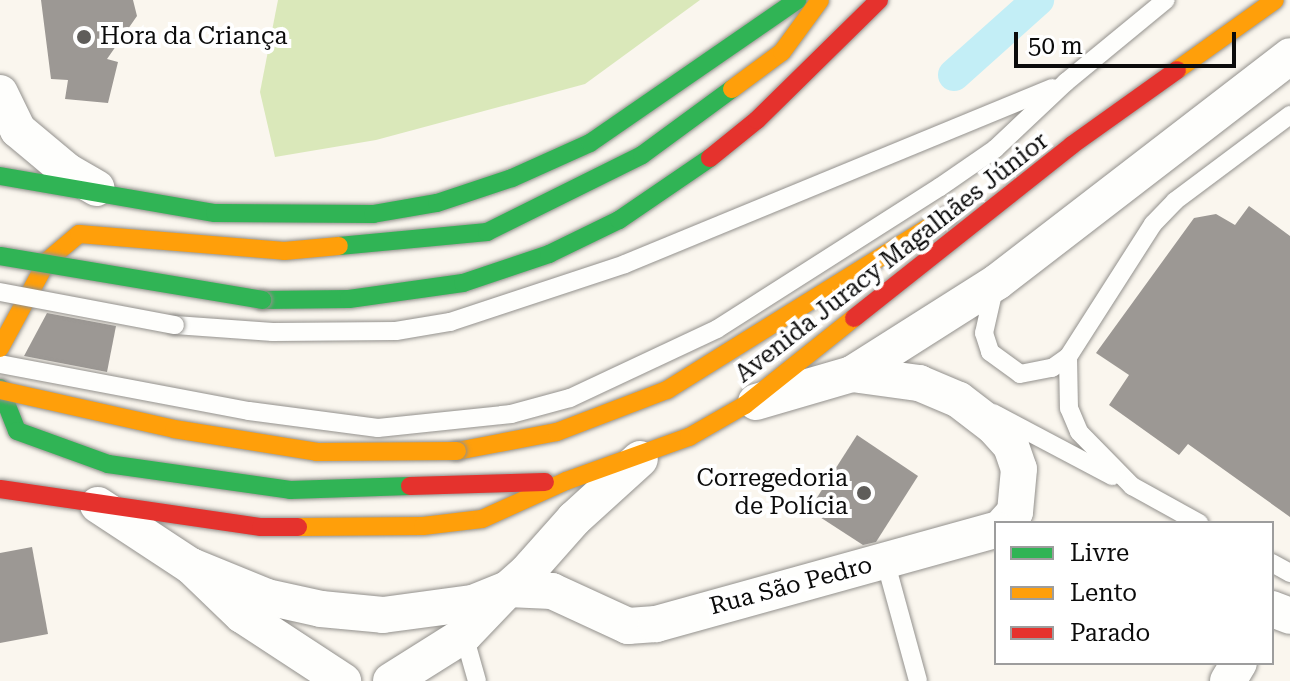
<!DOCTYPE html>
<html>
<head>
<meta charset="utf-8">
<style>
  body { margin:0 }
  #map { position:relative; width:1290px; height:681px; overflow:hidden; background:#faf6ee; font-family:"Roboto Serif",serif }
  div>[style] { position:absolute }
  [style*='--x'] { left:calc(var(--x)*1px); top:calc(var(--y)*1px); width:calc(var(--w)*1px); rotate:calc(var(--a)*1deg) }
  .forest>* { inset:0; background:#dae8ba }
  .canal>* { height:32px; margin:-16px; padding:0 16px; transform-origin:16px; border-radius:16px; background:#c3eef6 }
  .building>* { inset:0; background:#9c9894 }
  .roads { filter:drop-shadow(0 0 2px #93918d) drop-shadow(0 0 2px #93918d) }
  .lane>* { height:18px; margin:-9px; padding:0 9px; transform-origin:9px; border-radius:9px; background:#fefefc }
  .street>* { height:36px; margin:-18px; padding:0 18px; transform-origin:18px; border-radius:18px; background:#fefefc }
  .fast>* { height:18px; margin:-9px; padding:0 9px; transform-origin:9px; border-radius:9px; background:#30b455 }
  .slow>* { height:18px; margin:-9px; padding:0 9px; transform-origin:9px; border-radius:9px; background:#ff9f0a }
  .jam>* { height:18px; margin:-9px; padding:0 9px; transform-origin:9px; border-radius:9px; background:#e5322d }
  .bridges { filter:drop-shadow(0 0 2px #93918d) drop-shadow(0 0 2px #93918d) }
  .lane-bridge>* { height:18px; margin:-9px; padding:0 9px; transform-origin:9px; border-radius:9px; background:#fefefc }
  .fast-bridge>* { height:18px; margin:-9px; padding:0 9px; transform-origin:9px; border-radius:9px; background:#30b455 }
  .slow-bridge>* { height:18px; margin:-9px; padding:0 9px; transform-origin:9px; border-radius:9px; background:#ff9f0a }
  .dots>* { width:22px; height:22px; translate:-50% -50%; box-sizing:border-box; border:4px solid #fff; border-radius:50% }
  span { translate:-50% -50%; white-space:nowrap; text-align:center; line-height:1.15; -webkit-text-stroke:8px #fff; paint-order:stroke }
  .poi-label { font-size:24px; color:#0b0b0b }
  .left { translate:0 -50%; text-align:left }
  .right { translate:-100% -50%; text-align:right }
  .street-label { font-size:24px; color:#0b0b0b }
  .legend { position:absolute; left:994px; top:521px; width:280px; height:144px; box-sizing:border-box; background:#fff; border:2px solid #9d9d9d; margin:0; padding:10px 14px; list-style:none; font-size:24px; color:#0b0b0b }
  .legend li { display:flex; align-items:center; gap:16px; height:40px }
  .legend b { width:40px; border:2px solid #9d9d9d }
  .scale { position:absolute; left:1014px; top:32px; width:222px; height:36px; box-sizing:border-box; border:4px solid #0b0b0b; border-top:0; padding-left:10px; font-size:24px; line-height:28px; white-space:nowrap; color:#0b0b0b; -webkit-text-stroke:6px #fff; paint-order:stroke }
</style>
</head>
<body>
<div id="map">
  <div class="forest">
    <div style="clip-path:polygon(278px 0,700px 0,585px 84px,376px 140px,275px 157px,260px 92px)"></div>
  </div>
  <div class="canal">
    <div style="--x:954;--y:75;--w:113;--a:-41.8"></div>
  </div>
  <div class="building">
    <div style="clip-path:polygon(41px 0,133px 0,137px 16px,107px 59px,118px 62px,108px 103px,65px 99px,68px 80px,51px 79px)"></div>
    <div style="clip-path:polygon(1249px 206px,1290px 236px,1290px 517px,1188px 444px,1179px 455px,1109px 405px,1129px 375px,1096px 353px,1194px 218px,1216px 214px,1235px 225px)"></div>
    <div style="clip-path:polygon(47px 313px,116px 326px,107px 372px,24px 356px)"></div>
    <div style="clip-path:polygon(857px 435px,918px 476px,876px 542px,863px 545px,809px 510px)"></div>
    <div style="clip-path:polygon(32px 547px,48px 634px,0 643px,0 553px)"></div>
  </div>
  <div class="roads">
    <div class="lane">
      <div style="--x:994;--y:289;--w:45;--a:102.8"></div>
      <div style="--x:984;--y:333;--w:20;--a:72"></div>
      <div style="--x:990;--y:352;--w:37;--a:36"></div>
      <div style="--x:1020;--y:374;--w:33;--a:-11"></div>
      <div style="--x:1052;--y:368;--w:19;--a:-35"></div>
      <div style="--x:1068;--y:357;--w:158;--a:-57.4"></div>
      <div style="--x:1153;--y:224;--w:32;--a:-46"></div>
      <div style="--x:1175;--y:201;--w:144;--a:-36.8"></div>
      <div style="--x:175;--y:325;--w:98;--a:4.1"></div>
      <div style="--x:273;--y:332;--w:123;--a:-0.5"></div>
      <div style="--x:396;--y:331;--w:55;--a:-9.5"></div>
      <div style="--x:450;--y:322;--w:184;--a:-18.3"></div>
      <div style="--x:625;--y:264;--w:462;--a:-22.4"></div>
      <div style="--x:1068;--y:357;--w:51;--a:88.9"></div>
      <div style="--x:1069;--y:408;--w:26;--a:67"></div>
      <div style="--x:1079;--y:432;--w:76;--a:45.5"></div>
      <div style="--x:1132;--y:486;--w:77;--a:28.9"></div>
      <div style="--x:0;--y:364;--w:253;--a:10.7"></div>
      <div style="--x:249;--y:411;--w:130;--a:7.5"></div>
      <div style="--x:378;--y:428;--w:134;--a:-6"></div>
      <div style="--x:511;--y:414;--w:61;--a:-15.2"></div>
      <div style="--x:570;--y:398;--w:162;--a:-25.1"></div>
      <div style="--x:717;--y:329;--w:264;--a:-32.5"></div>
      <div style="--x:940;--y:187;--w:67;--a:-34.6"></div>
      <div style="--x:995;--y:149;--w:98;--a:-43.3"></div>
      <div style="--x:1066;--y:82;--w:129;--a:-39.4"></div>
      <div style="--x:993;--y:413;--w:135;--a:27.9"></div>
      <div style="--x:885;--y:560;--w:125;--a:74.7"></div>
      <div style="--x:1272;--y:563;--w:21;--a:29"></div>
      <div style="--x:464;--y:635;--w:48;--a:74.2"></div>
    </div>
    <div class="street">
      <div style="--x:0;--y:93;--w:41;--a:64.1"></div>
      <div style="--x:18;--y:130;--w:64;--a:39.9"></div>
      <div style="--x:67;--y:171;--w:34;--a:30"></div>
      <div style="--x:852;--y:374;--w:68;--a:7.7"></div>
      <div style="--x:919;--y:383;--w:43;--a:23"></div>
      <div style="--x:959;--y:400;--w:44;--a:37.6"></div>
      <div style="--x:994;--y:427;--w:25;--a:48"></div>
      <div style="--x:1011;--y:446;--w:24;--a:71"></div>
      <div style="--x:1019;--y:469;--w:43;--a:95.3"></div>
      <div style="--x:1015;--y:512;--w:15;--a:132"></div>
      <div style="--x:756;--y:402;--w:100;--a:-16.3"></div>
      <div style="--x:852;--y:374;--w:172;--a:-32.4"></div>
      <div style="--x:997;--y:282;--w:370;--a:-37.6"></div>
      <div style="--x:98;--y:505;--w:111;--a:33.3"></div>
      <div style="--x:191;--y:566;--w:71;--a:43.9"></div>
      <div style="--x:242;--y:615;--w:121;--a:33.2"></div>
      <div style="--x:191;--y:566;--w:82;--a:22.2"></div>
      <div style="--x:267;--y:597;--w:55;--a:12.5"></div>
      <div style="--x:321;--y:609;--w:62;--a:5.5"></div>
      <div style="--x:383;--y:615;--w:91;--a:-7.6"></div>
      <div style="--x:473;--y:603;--w:38;--a:-22"></div>
      <div style="--x:508;--y:589;--w:25;--a:-42"></div>
      <div style="--x:527;--y:572;--w:71;--a:-48.4"></div>
      <div style="--x:574;--y:519;--w:89;--a:-42.3"></div>
      <div style="--x:1272;--y:609;--w:19;--a:21"></div>
      <div style="--x:391;--y:681;--w:86;--a:-32.2"></div>
      <div style="--x:464;--y:635;--w:64;--a:-46.3"></div>
      <div style="--x:508;--y:589;--w:44;--a:2.6"></div>
      <div style="--x:552;--y:591;--w:84;--a:24.7"></div>
      <div style="--x:628;--y:626;--w:28;--a:-4"></div>
      <div style="--x:656;--y:624;--w:353;--a:-15.5"></div>
      <div style="--x:1228;--y:681;--w:21;--a:-59"></div>
    </div>
    <div class="fast">
      <div style="--x:0;--y:176;--w:218;--a:9.8"></div>
      <div style="--x:215;--y:213;--w:158;--a:0.4"></div>
      <div style="--x:373;--y:214;--w:65;--a:-9.8"></div>
      <div style="--x:437;--y:203;--w:79;--a:-18.4"></div>
      <div style="--x:512;--y:178;--w:85;--a:-24.2"></div>
      <div style="--x:590;--y:143;--w:252;--a:-34.6"></div>
      <div style="--x:339;--y:246;--w:149;--a:-5.4"></div>
      <div style="--x:487;--y:232;--w:173;--a:-26.4"></div>
      <div style="--x:642;--y:155;--w:112;--a:-36.3"></div>
      <div style="--x:262;--y:300;--w:87;--a:-0.7"></div>
      <div style="--x:349;--y:299;--w:115;--a:-8"></div>
      <div style="--x:463;--y:283;--w:91;--a:-18.6"></div>
      <div style="--x:549;--y:254;--w:78;--a:-25.9"></div>
      <div style="--x:619;--y:220;--w:110;--a:-34.3"></div>
      <div style="--x:0;--y:388;--w:46;--a:68.4"></div>
      <div style="--x:17;--y:431;--w:97;--a:19.9"></div>
      <div style="--x:108;--y:464;--w:184;--a:8.1"></div>
      <div style="--x:290;--y:490;--w:120;--a:-1.9"></div>
    </div>
    <div class="slow">
      <div style="--x:1177;--y:70;--w:120;--a:-35.5"></div>
      <div style="--x:732;--y:89;--w:62;--a:-36.5"></div>
      <div style="--x:782;--y:52;--w:64;--a:-53.8"></div>
      <div style="--x:0;--y:348;--w:99;--a:-61.6"></div>
      <div style="--x:47;--y:261;--w:42;--a:-40.2"></div>
      <div style="--x:79;--y:234;--w:206;--a:4.7"></div>
      <div style="--x:284;--y:251;--w:55;--a:-5.2"></div>
      <div style="--x:457;--y:451;--w:102;--a:-10.8"></div>
      <div style="--x:557;--y:432;--w:118;--a:-20.9"></div>
      <div style="--x:667;--y:390;--w:331;--a:-31.9"></div>
      <div style="--x:298;--y:527;--w:125;--a:-0.5"></div>
      <div style="--x:423;--y:526;--w:59;--a:-6.8"></div>
      <div style="--x:482;--y:519;--w:92;--a:-24.3"></div>
      <div style="--x:566;--y:481;--w:131;--a:-19.7"></div>
      <div style="--x:689;--y:437;--w:64;--a:-29.7"></div>
      <div style="--x:745;--y:405;--w:139;--a:-38.6"></div>
    </div>
    <div class="jam">
      <div style="--x:710;--y:158;--w:60;--a:-39"></div>
      <div style="--x:757;--y:120;--w:171;--a:-44.5"></div>
      <div style="--x:854;--y:318;--w:278;--a:-38.4"></div>
      <div style="--x:1072;--y:145;--w:129;--a:-35.5"></div>
      <div style="--x:410;--y:486;--w:135;--a:-1.7"></div>
      <div style="--x:0;--y:489;--w:264;--a:8.3"></div>
      <div style="--x:261;--y:527;--w:37;--a:0"></div>
    </div>
  </div>
  <div class="bridges">
    <div class="lane-bridge">
      <div style="--x:0;--y:292;--w:178;--a:10.7"></div>
    </div>
    <div class="fast-bridge">
      <div style="--x:0;--y:256;--w:266;--a:9.5"></div>
    </div>
    <div class="slow-bridge">
      <div style="--x:0;--y:390;--w:178;--a:12.6"></div>
      <div style="--x:174;--y:429;--w:145;--a:9.1"></div>
      <div style="--x:317;--y:452;--w:140;--a:-0.4"></div>
    </div>
  </div>
  <div class="dots">
    <div style="left:84px;top:37px;background:#5f5d5a"></div>
    <div style="left:864px;top:493px;background:#5f5d5a"></div>
  </div>
  <div class="poi-label">
    <span class="left" style="left:100px;top:37px">Hora da Criança</span>
    <span class="right" style="left:848px;top:493px">Corregedoria<br>de Polícia</span>
  </div>
  <div class="street-label">
    <span style="left:892px;top:258px;rotate:-38deg">Avenida Juracy Magalhães Júnior</span>
    <span style="left:791px;top:586px;rotate:-15deg">Rua São Pedro</span>
  </div>
  <ul class="legend">
  <li><b style="height:10px;background:#30b455"></b>Livre</li>
  <li><b style="height:10px;background:#ff9f0a"></b>Lento</li>
  <li><b style="height:10px;background:#e5322d"></b>Parado</li>
  </ul>
  <div class="scale">50 m</div>
</div>
</body>
</html>
